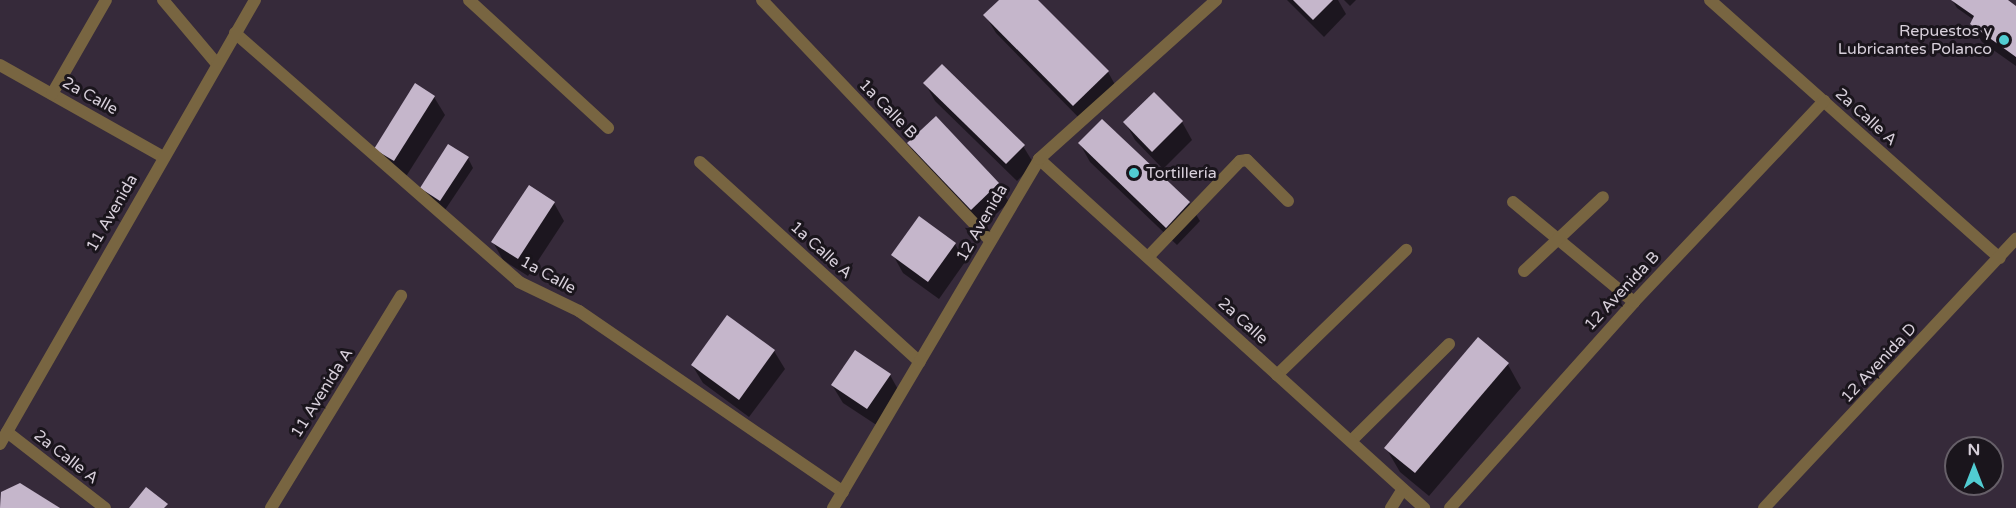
<!DOCTYPE html>
<html>
<head>
<meta charset="utf-8">
<style>
  body { margin:0 }
  #map { position:relative; width:2016px; height:508px; overflow:hidden; background:#362a3a; font-family:"Varela Round",sans-serif }
  div>[style] { position:absolute }
  [style*='--x'] { left:calc(var(--x)*1px); top:calc(var(--y)*1px); width:calc(var(--w)*1px); rotate:calc(var(--a)*1deg) }
  .shadow>* { inset:0; background:#0007 }
  .building>* { inset:0; background:#c5b6cb }
  .lane>* { height:12px; margin:-6px; padding:0 6px; transform-origin:6px; border-radius:6px; background:#786541 }
  .street>* { height:12px; margin:-6px; padding:0 6px; transform-origin:6px; border-radius:6px; background:#786541 }
  .dots>* { width:16px; height:16px; translate:-50% -50%; box-sizing:border-box; border:3px solid #1a151c; border-radius:50% }
  span { translate:-50% -50%; white-space:nowrap; text-align:center; line-height:1.15; -webkit-text-stroke:6px #1a151c; paint-order:stroke }
  .poi-label { font-size:16px; color:#d7cfda }
  .right { translate:-100% -50%; text-align:right }
  .left { translate:0 -50%; text-align:left }
  .street-label { font-size:16px; color:#d7cfda }
  .north { position:absolute; left:1944px; top:436px; width:60px; height:60px; box-sizing:border-box; background:#1a151c; border:2px solid #665f68; border-radius:50%; rotate:0deg; font-size:16px; font-weight:700; line-height:24px; text-align:center; color:#d7cfda }
  .north::after { content:''; display:block; margin:auto; width:21px; height:27px; background:#51ccd2; clip-path:polygon(50% 0,100% 100%,50% 72%,0 100%) }
</style>
</head>
<body>
<div id="map">
  <div class="shadow">
    <div style="clip-path:polygon(1001px 0,1036px 0,1108px 72px,1118px 90px,1084px 123px,996px 33px,985px 15px)"></div>
    <div style="clip-path:polygon(1287px 0,1338px 0,1346px 14px,1324px 37px)"></div>
    <div style="clip-path:polygon(1344px 0,1356px 0,1350px 6px)"></div>
    <div style="clip-path:polygon(1952px 0,2005px 0,2016px 8px,2016px 66px,1982px 42px,1971px 24px,1974px 20px,1957px 8px)"></div>
    <div style="clip-path:polygon(925px 83px,1023px 146px,1034px 164px,1017px 181px,935px 101px)"></div>
    <div style="clip-path:polygon(416px 85px,434px 97px,445px 115px,405px 178px,376px 149px)"></div>
    <div style="clip-path:polygon(936px 118px,998px 184px,1009px 202px,982px 227px,919px 162px,909px 144px)"></div>
    <div style="clip-path:polygon(1102px 121px,1189px 203px,1200px 221px,1177px 245px,1090px 162px,1080px 144px)"></div>
    <div style="clip-path:polygon(1125px 122px,1182px 122px,1192px 140px,1163px 169px,1135px 140px)"></div>
    <div style="clip-path:polygon(468px 158px,473px 168px,445px 210px,427px 197px,421px 188px)"></div>
    <div style="clip-path:polygon(554px 203px,564px 221px,528px 276px,503px 260px,493px 242px)"></div>
    <div style="clip-path:polygon(955px 244px,965px 262px,939px 299px,903px 273px,893px 255px)"></div>
    <div style="clip-path:polygon(774px 351px,785px 369px,749px 417px,703px 383px,692px 365px)"></div>
    <div style="clip-path:polygon(1507px 363px,1521px 388px,1429px 496px,1400px 472px,1386px 448px)"></div>
    <div style="clip-path:polygon(890px 375px,900px 393px,878px 426px,843px 403px,832px 385px)"></div>
  </div>
  <div class="building">
    <div style="clip-path:polygon(999px 0,1038px 0,1109px 71px,1073px 106px,983px 15px)"></div>
    <div style="clip-path:polygon(1293px 0,1333px 0,1313px 20px)"></div>
    <div style="clip-path:polygon(1951px 0,2008px 0,2016px 6px,2016px 57px,1970px 24px,1974px 16px)"></div>
    <div style="clip-path:polygon(942px 64px,1025px 145px,1006px 164px,923px 83px)"></div>
    <div style="clip-path:polygon(415px 83px,435px 96px,394px 161px,374px 149px)"></div>
    <div style="clip-path:polygon(1154px 92px,1183px 121px,1152px 152px,1123px 122px)"></div>
    <div style="clip-path:polygon(936px 116px,999px 183px,971px 210px,907px 143px)"></div>
    <div style="clip-path:polygon(1102px 119px,1190px 202px,1166px 228px,1078px 143px)"></div>
    <div style="clip-path:polygon(448px 144px,469px 157px,440px 201px,420px 188px)"></div>
    <div style="clip-path:polygon(529px 185px,555px 202px,518px 259px,491px 242px)"></div>
    <div style="clip-path:polygon(919px 216px,956px 243px,928px 282px,891px 255px)"></div>
    <div style="clip-path:polygon(727px 315px,775px 350px,739px 400px,691px 365px)"></div>
    <div style="clip-path:polygon(1478px 337px,1509px 363px,1415px 473px,1384px 448px)"></div>
    <div style="clip-path:polygon(855px 350px,891px 374px,867px 409px,831px 385px)"></div>
    <div style="clip-path:polygon(20px 483px,60px 508px,0 508px,1px 492px)"></div>
    <div style="clip-path:polygon(146px 487px,168px 504px,164px 508px,129px 508px)"></div>
  </div>
  <div class="lane">
    <div style="--x:1513;--y:202;--w:157;--a:39.6"></div>
    <div style="--x:1148;--y:257;--w:133;--a:-46.2"></div>
    <div style="--x:1240;--y:161;--w:7;--a:-8"></div>
    <div style="--x:1247;--y:160;--w:58;--a:45"></div>
    <div style="--x:1524;--y:271;--w:108;--a:-43.1"></div>
    <div style="--x:1277;--y:375;--w:180;--a:-44.1"></div>
    <div style="--x:1351;--y:441;--w:138;--a:-44.7"></div>
  </div>
  <div class="street">
    <div style="--x:163;--y:0;--w:82;--a:49.9"></div>
    <div style="--x:469;--y:0;--w:189;--a:42.6"></div>
    <div style="--x:762;--y:0;--w:332;--a:46.5"></div>
    <div style="--x:1710;--y:0;--w:388;--a:41.7"></div>
    <div style="--x:235;--y:33;--w:378;--a:41.2"></div>
    <div style="--x:519;--y:282;--w:67;--a:25.8"></div>
    <div style="--x:579;--y:311;--w:320;--a:34.4"></div>
    <div style="--x:0;--y:65;--w:187;--a:29.4"></div>
    <div style="--x:52;--y:94;--w:108;--a:-60.1"></div>
    <div style="--x:1039;--y:159;--w:520;--a:42.19"></div>
    <div style="--x:700;--y:162;--w:297;--a:42.3"></div>
    <div style="--x:7;--y:432;--w:124;--a:37.8"></div>
    <div style="--x:0;--y:444;--w:512;--a:-60.13"></div>
    <div style="--x:271;--y:508;--w:249;--a:-58.5"></div>
    <div style="--x:833;--y:508;--w:405;--a:-59.4"></div>
    <div style="--x:1039;--y:159;--w:238;--a:-41.9"></div>
    <div style="--x:1391;--y:508;--w:22;--a:-58"></div>
    <div style="--x:1450;--y:508;--w:276;--a:-48.2"></div>
    <div style="--x:1634;--y:302;--w:277;--a:-46.6"></div>
    <div style="--x:1764;--y:508;--w:369;--a:-46.9"></div>
  </div>
  <div class="dots">
    <div style="left:2004px;top:40px;background:#51ccd2"></div>
    <div style="left:1134px;top:173px;background:#51ccd2"></div>
  </div>
  <div class="poi-label">
    <span class="right" style="left:1992px;top:40px">Repuestos y<br>Lubricantes Polanco</span>
    <span class="left" style="left:1146px;top:173px">Tortillería</span>
  </div>
  <div class="street-label">
    <span style="left:90px;top:96px;rotate:29deg">2a Calle</span>
    <span style="left:888px;top:109px;rotate:46deg">1a Calle B</span>
    <span style="left:1866px;top:117px;rotate:42deg">2a Calle A</span>
    <span style="left:112px;top:213px;rotate:-60deg">11 Avenida</span>
    <span style="left:982px;top:223px;rotate:-60deg">12 Avenida</span>
    <span style="left:821px;top:250px;rotate:42deg">1a Calle A</span>
    <span style="left:548px;top:275px;rotate:29deg">1a Calle</span>
    <span style="left:1622px;top:291px;rotate:-47deg">12 Avenida B</span>
    <span style="left:1243px;top:321px;rotate:42deg">2a Calle</span>
    <span style="left:1879px;top:363px;rotate:-47deg">12 Avenida D</span>
    <span style="left:322px;top:393px;rotate:-58deg">11 Avenida A</span>
    <span style="left:66px;top:457px;rotate:38deg">2a Calle A</span>
  </div>
  <div class="north">N</div>
</div>
</body>
</html>
